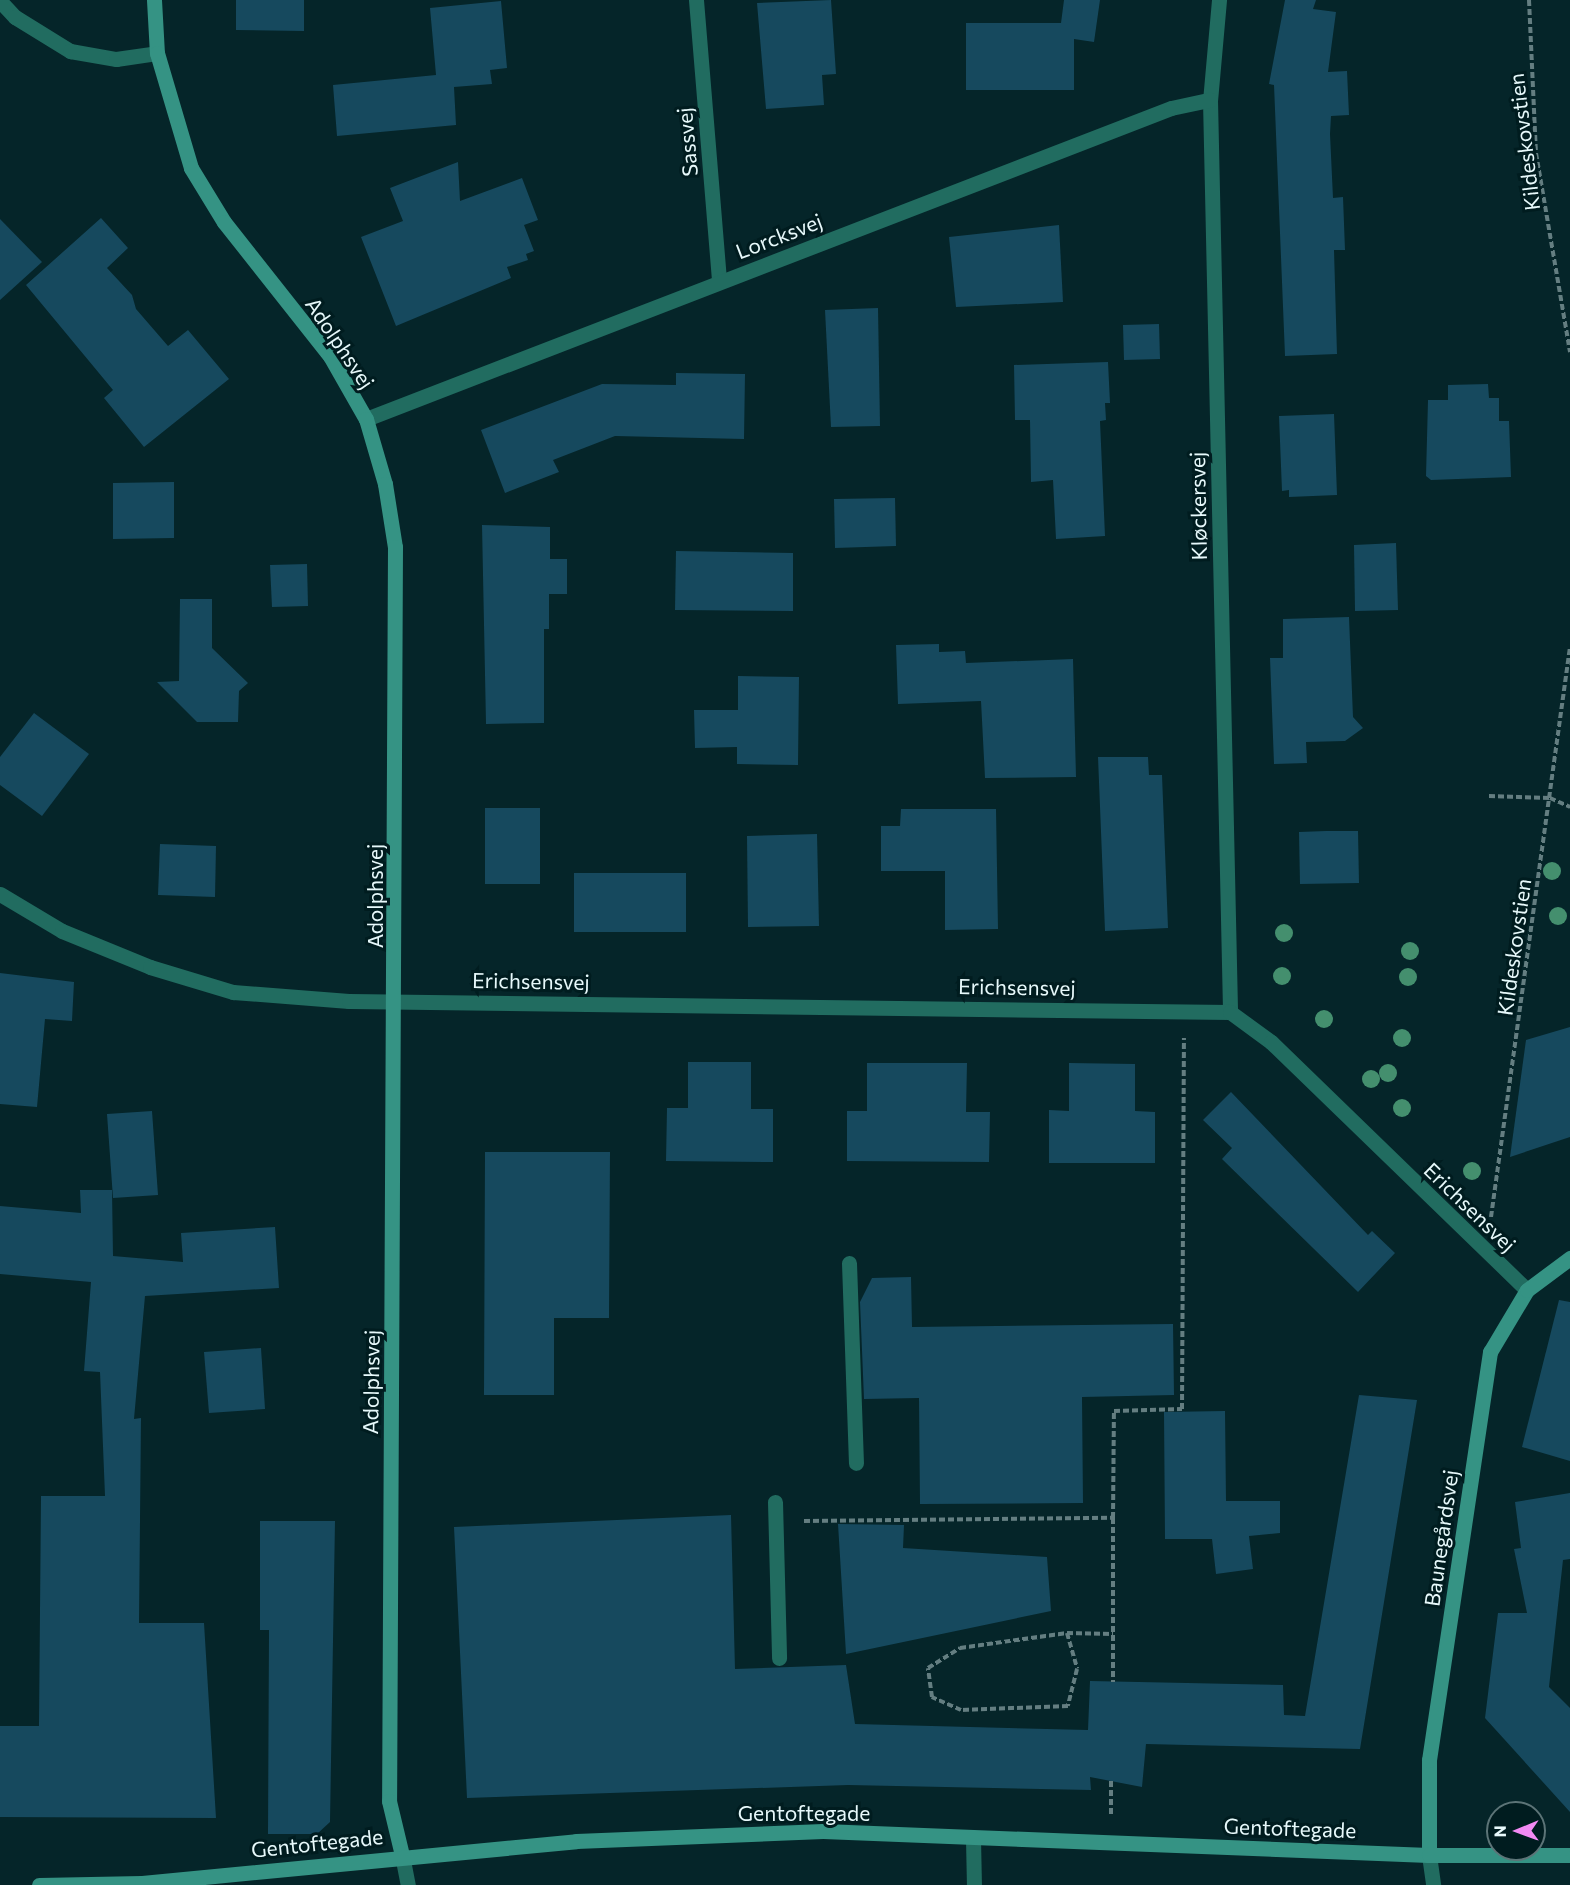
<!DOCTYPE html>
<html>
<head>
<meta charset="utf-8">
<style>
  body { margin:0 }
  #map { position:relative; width:1570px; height:1885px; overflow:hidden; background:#052529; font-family:Commissioner,sans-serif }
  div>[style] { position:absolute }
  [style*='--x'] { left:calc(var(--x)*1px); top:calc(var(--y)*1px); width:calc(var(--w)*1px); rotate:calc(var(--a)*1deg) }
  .building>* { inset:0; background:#16495e }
  .path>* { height:4px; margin-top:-2px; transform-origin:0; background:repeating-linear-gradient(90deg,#647e81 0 6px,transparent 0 9px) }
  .lane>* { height:15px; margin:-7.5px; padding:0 7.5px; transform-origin:7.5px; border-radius:7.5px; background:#216c60 }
  .street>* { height:15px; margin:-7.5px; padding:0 7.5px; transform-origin:7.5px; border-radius:7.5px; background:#216c60 }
  .secondary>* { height:15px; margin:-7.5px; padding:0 7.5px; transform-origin:7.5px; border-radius:7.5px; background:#359384 }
  .trees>* { width:18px; height:18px; margin:-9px; border-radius:50%; background:#448f6e }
  span { translate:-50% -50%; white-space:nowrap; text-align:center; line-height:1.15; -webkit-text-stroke:6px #001c1f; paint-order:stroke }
  .street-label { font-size:21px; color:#e7f9fb }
  .north { position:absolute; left:1486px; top:1801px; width:60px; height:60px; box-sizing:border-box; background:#001c1f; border:2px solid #5c7477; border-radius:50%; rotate:269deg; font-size:16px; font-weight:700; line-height:24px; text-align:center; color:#e7f9fb }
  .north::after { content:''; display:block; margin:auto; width:21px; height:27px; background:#f28af3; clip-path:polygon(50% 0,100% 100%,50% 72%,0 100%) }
</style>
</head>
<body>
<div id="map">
  <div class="building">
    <div style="clip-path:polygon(236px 0,304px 0,304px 31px,236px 30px)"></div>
    <div style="clip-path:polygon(831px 0,836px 74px,822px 75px,824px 105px,766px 109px,757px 3px)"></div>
    <div style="clip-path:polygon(1064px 0,1100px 0,1094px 42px,1074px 39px,1074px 90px,966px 90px,966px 23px,1061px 23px)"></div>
    <div style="clip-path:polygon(1285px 0,1316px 0,1313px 9px,1336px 12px,1328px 72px,1347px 71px,1349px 115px,1331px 116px,1330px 134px,1333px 198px,1343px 197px,1345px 250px,1334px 250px,1337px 354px,1285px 356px,1274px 85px,1269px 84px)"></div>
    <div style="clip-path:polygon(501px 1px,507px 68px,490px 70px,492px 84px,454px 87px,456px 125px,337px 136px,333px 85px,436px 75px,430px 8px)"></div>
    <div style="clip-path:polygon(458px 162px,460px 201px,522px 178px,538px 220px,524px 225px,534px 251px,526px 254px,528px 260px,507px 267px,511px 278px,396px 326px,361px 237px,403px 221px,390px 188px)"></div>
    <div style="clip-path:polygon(101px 218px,128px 248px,107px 268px,132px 295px,136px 309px,168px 346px,188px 330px,229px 379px,144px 447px,104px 398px,113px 390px,26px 285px)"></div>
    <div style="clip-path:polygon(0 219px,42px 262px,0 300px)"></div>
    <div style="clip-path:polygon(1059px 225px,1063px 302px,956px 307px,949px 237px)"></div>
    <div style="clip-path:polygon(878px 308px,880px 426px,831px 427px,825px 310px)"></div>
    <div style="clip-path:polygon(1159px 324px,1160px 359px,1124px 360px,1123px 325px)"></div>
    <div style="clip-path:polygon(1108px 362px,1110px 403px,1105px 403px,1106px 420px,1100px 421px,1105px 536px,1056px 539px,1053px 480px,1031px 482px,1030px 420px,1015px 420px,1014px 365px)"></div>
    <div style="clip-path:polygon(676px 373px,745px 374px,744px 439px,615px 436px,553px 460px,559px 472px,505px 493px,481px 430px,602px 384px,676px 385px)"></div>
    <div style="clip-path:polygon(1488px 384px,1489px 398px,1499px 398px,1499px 421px,1509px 421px,1511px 477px,1431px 480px,1426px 476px,1428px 400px,1448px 400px,1448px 385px)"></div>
    <div style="clip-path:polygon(1334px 414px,1337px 495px,1289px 497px,1289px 490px,1282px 491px,1279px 416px)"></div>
    <div style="clip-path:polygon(174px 482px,174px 538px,113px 539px,113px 483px)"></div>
    <div style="clip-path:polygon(895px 498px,896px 546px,835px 548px,834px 499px)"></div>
    <div style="clip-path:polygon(482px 525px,550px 527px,550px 559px,567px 559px,567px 594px,549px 594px,549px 629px,544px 629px,544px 723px,486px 724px)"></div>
    <div style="clip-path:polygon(1396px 543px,1398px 610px,1355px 611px,1354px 545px)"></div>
    <div style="clip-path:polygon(676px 551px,793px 553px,793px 611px,675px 610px)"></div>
    <div style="clip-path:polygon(307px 564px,308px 606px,272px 607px,270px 565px)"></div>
    <div style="clip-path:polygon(180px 599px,212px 599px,212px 648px,248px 683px,239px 691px,238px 722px,197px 722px,157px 682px,179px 681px)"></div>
    <div style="clip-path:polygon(1349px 617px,1353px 717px,1363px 728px,1345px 741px,1306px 742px,1307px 763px,1274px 764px,1270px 658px,1283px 658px,1283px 619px)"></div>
    <div style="clip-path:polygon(939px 644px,939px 652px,965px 651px,966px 663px,1073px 659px,1076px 777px,985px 778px,981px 701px,898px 704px,896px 645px)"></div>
    <div style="clip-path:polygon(738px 676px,799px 677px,798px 765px,737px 764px,737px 747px,695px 748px,694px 710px,738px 710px)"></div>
    <div style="clip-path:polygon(34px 713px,89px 754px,42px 816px,0 785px,0 757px)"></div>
    <div style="clip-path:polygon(1098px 757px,1148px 757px,1149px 775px,1162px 775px,1168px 928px,1105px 931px)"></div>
    <div style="clip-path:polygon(485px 808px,540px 808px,540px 884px,485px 884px)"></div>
    <div style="clip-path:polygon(901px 809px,996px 809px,998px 929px,945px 930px,945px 871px,881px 871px,881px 826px,900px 826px)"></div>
    <div style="clip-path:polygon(1326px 831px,1358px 831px,1359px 883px,1300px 884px,1299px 832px)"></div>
    <div style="clip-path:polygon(817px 834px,819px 926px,748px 927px,747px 836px)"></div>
    <div style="clip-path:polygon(160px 844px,216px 846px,215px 897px,158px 895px)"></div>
    <div style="clip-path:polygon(574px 873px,686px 873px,686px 932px,574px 932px)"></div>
    <div style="clip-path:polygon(0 973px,74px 982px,72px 1021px,45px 1019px,37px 1107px,0 1104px)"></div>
    <div style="clip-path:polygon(1570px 1027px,1570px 1137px,1510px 1157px,1526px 1040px)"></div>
    <div style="clip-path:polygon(688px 1062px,751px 1062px,751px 1109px,773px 1109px,773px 1162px,666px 1161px,667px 1108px,688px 1108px)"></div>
    <div style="clip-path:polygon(867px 1063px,967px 1063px,966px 1112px,990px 1112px,989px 1162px,847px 1161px,847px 1111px,867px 1111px)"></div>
    <div style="clip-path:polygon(1069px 1063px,1135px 1064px,1135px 1111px,1155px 1112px,1155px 1163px,1049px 1163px,1049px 1110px,1069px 1111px)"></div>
    <div style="clip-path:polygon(1231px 1092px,1368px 1235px,1372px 1231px,1395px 1253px,1358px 1292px,1222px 1159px,1232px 1148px,1203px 1120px)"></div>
    <div style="clip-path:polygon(152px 1111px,158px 1195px,113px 1198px,107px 1114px)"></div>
    <div style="clip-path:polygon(485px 1152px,610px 1152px,609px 1318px,554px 1318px,554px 1395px,484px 1395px)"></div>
    <div style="clip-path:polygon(80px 1190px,112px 1190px,113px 1256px,183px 1262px,181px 1233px,275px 1227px,279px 1288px,145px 1296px,134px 1419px,141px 1418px,139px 1623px,204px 1623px,216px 1818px,0 1817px,0 1726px,39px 1726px,41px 1496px,105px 1496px,100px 1372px,84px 1371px,91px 1282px,0 1274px,0 1206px,81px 1213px)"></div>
    <div style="clip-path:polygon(911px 1277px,912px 1327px,1173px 1324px,1174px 1395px,1082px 1397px,1083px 1503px,920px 1504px,919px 1398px,864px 1399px,860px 1302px,872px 1278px)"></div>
    <div style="clip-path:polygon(1559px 1300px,1570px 1302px,1570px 1461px,1522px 1447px)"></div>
    <div style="clip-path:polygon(261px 1348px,265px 1409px,209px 1413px,204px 1352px)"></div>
    <div style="clip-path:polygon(1359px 1395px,1417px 1400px,1360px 1749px,1146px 1744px,1142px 1787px,1090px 1777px,1091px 1790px,848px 1785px,467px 1798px,454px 1527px,731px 1515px,735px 1669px,846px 1665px,855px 1724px,1088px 1730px,1090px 1681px,1283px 1685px,1284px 1715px,1305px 1716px)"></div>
    <div style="clip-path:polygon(1225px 1411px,1226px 1501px,1280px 1501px,1280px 1533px,1249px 1536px,1253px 1569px,1216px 1574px,1212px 1539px,1165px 1539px,1164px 1412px)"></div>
    <div style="clip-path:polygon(1570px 1493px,1570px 1559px,1563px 1560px,1549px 1687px,1570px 1708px,1570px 1812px,1485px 1718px,1498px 1613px,1527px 1613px,1514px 1549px,1521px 1548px,1515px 1502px)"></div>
    <div style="clip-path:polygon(260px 1521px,335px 1521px,330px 1822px,317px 1834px,268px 1834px,269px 1630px,260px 1630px)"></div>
    <div style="clip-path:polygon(838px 1524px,904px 1525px,903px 1548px,1047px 1557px,1051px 1611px,846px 1654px)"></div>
  </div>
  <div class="path">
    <div style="--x:1529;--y:0;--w:153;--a:87.4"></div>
    <div style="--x:1536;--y:153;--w:202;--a:80.3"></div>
    <div style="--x:1489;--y:796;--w:61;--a:1.9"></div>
    <div style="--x:1550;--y:798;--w:22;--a:24"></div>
    <div style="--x:1491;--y:1217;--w:575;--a:-82.11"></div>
    <div style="--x:1113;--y:1518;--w:107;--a:-89.5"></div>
    <div style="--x:1114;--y:1411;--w:68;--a:-1.7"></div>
    <div style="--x:1182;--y:1409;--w:371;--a:-89.7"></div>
    <div style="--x:804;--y:1521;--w:309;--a:-0.6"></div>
    <div style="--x:1113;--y:1518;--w:164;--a:90"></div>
    <div style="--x:1067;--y:1633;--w:37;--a:74"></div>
    <div style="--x:1077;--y:1669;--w:38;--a:104"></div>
    <div style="--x:1068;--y:1706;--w:107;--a:177.9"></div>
    <div style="--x:961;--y:1710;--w:32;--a:-156"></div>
    <div style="--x:932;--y:1697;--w:29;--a:-98"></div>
    <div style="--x:928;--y:1668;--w:38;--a:-32"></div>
    <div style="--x:960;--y:1648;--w:108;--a:-8"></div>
    <div style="--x:1067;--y:1633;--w:46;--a:1.2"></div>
    <div style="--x:1111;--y:1814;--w:33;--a:-90"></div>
  </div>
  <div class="lane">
    <div style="--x:849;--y:1263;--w:200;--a:88"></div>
    <div style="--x:775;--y:1502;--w:156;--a:88.5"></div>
    <div style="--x:973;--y:1839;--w:46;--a:88.8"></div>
  </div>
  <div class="street">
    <div style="--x:696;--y:0;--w:282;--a:85.3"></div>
    <div style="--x:1219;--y:0;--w:100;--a:95.1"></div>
    <div style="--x:1210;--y:100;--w:912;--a:88.74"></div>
    <div style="--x:0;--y:1;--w:22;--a:47"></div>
    <div style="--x:15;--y:17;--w:65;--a:31.7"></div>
    <div style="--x:70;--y:51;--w:47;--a:9.9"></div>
    <div style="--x:116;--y:59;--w:41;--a:-8.3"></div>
    <div style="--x:366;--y:419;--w:863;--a:-21.12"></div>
    <div style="--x:1171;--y:108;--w:40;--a:-12"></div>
    <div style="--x:0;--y:894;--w:72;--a:30.8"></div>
    <div style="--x:62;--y:931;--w:95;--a:22.2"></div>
    <div style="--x:150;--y:967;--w:87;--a:16.8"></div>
    <div style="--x:233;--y:992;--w:116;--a:4.4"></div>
    <div style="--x:349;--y:1001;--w:881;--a:0.72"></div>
    <div style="--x:1230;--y:1012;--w:51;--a:36.2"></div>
    <div style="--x:1271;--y:1042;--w:356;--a:44.1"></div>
    <div style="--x:402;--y:1855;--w:31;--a:79"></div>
    <div style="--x:1429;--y:1855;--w:30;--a:82"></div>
  </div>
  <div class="secondary">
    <div style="--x:154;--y:0;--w:53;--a:86.8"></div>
    <div style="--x:157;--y:53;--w:120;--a:73.5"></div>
    <div style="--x:191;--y:168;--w:63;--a:58.6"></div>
    <div style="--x:224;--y:222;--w:171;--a:51.7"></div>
    <div style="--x:330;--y:356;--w:73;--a:60.3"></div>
    <div style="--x:366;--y:419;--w:68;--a:73.7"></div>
    <div style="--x:385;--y:484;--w:64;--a:81"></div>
    <div style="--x:395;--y:547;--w:1254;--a:90.27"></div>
    <div style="--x:389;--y:1801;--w:56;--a:76.5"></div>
    <div style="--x:1429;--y:1855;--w:95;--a:-90"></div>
    <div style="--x:1429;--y:1760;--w:413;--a:-81.5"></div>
    <div style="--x:1490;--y:1352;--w:72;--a:-59.2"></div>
    <div style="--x:1527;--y:1290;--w:54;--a:-36.7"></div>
    <div style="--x:39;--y:1885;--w:103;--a:-1.1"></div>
    <div style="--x:142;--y:1883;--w:436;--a:-5.5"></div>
    <div style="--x:576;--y:1841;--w:247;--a:-2.3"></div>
    <div style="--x:823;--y:1831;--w:606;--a:2.27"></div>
    <div style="--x:1429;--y:1855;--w:141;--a:0"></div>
  </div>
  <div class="trees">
    <div style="left:1552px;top:871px"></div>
    <div style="left:1558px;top:916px"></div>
    <div style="left:1284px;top:933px"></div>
    <div style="left:1410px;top:951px"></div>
    <div style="left:1282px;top:976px"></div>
    <div style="left:1408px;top:977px"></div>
    <div style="left:1324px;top:1019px"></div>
    <div style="left:1402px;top:1038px"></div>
    <div style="left:1388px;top:1073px"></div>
    <div style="left:1371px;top:1079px"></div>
    <div style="left:1402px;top:1108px"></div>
    <div style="left:1472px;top:1171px"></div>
  </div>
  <div class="street-label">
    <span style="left:687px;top:142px;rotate:-95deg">Sassvej</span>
    <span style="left:1524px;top:142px;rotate:-97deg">Kildeskovstien</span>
    <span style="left:779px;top:236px;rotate:-21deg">Lorcksvej</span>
    <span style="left:340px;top:343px;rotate:56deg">Adolphsvej</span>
    <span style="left:1198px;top:506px;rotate:-91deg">Kløckersvej</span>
    <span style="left:375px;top:896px;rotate:-90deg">Adolphsvej</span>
    <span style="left:1514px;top:947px;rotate:-82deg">Kildeskovstien</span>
    <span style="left:531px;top:981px;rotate:1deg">Erichsensvej</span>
    <span style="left:1017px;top:987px;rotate:1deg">Erichsensvej</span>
    <span style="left:1470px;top:1207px;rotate:44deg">Erichsensvej</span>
    <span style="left:371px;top:1382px;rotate:-89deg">Adolphsvej</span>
    <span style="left:1441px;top:1538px;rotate:-82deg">Baunegårdsvej</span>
    <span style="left:804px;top:1813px">Gentoftegade</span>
    <span style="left:1290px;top:1828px;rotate:2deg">Gentoftegade</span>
    <span style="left:317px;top:1843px;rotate:-6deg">Gentoftegade</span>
  </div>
  <div class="north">N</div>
</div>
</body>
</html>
